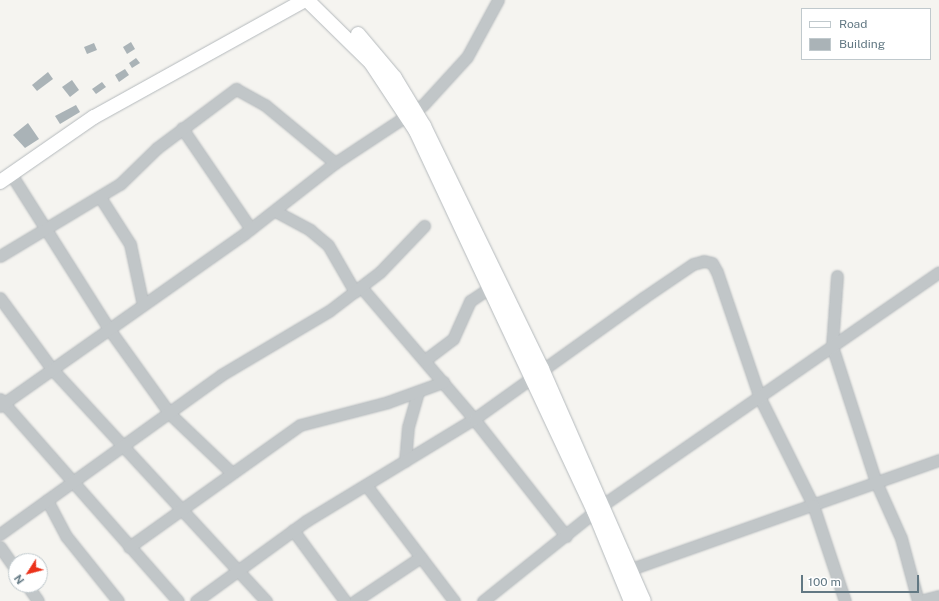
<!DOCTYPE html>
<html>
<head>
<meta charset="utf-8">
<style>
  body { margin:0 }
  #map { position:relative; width:939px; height:601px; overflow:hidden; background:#f5f4f0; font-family:"Public Sans",sans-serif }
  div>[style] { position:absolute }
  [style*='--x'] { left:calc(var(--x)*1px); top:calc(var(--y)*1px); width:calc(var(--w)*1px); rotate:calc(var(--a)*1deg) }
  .building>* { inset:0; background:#aab3b7 }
  .roads { filter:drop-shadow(0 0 1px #b4b9bc) drop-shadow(0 0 1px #b4b9bc) }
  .minor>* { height:11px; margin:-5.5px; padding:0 5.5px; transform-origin:5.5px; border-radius:5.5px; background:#c1c6c8 }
  .major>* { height:14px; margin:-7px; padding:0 7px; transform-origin:7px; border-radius:7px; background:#fff }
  span { translate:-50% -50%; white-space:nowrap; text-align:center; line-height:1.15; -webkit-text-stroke:4px #fff; paint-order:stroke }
  .legend { position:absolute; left:801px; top:8px; width:130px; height:52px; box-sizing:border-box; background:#fff; border:1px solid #c0c9cd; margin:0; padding:5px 7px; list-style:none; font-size:12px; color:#627883 }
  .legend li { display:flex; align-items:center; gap:8px; height:20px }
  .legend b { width:20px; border:1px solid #c0c9cd }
  .north { position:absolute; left:8px; top:553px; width:40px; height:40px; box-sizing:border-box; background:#fff; border:1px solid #c0c9cd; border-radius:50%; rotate:234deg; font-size:11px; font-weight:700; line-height:16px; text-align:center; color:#627883 }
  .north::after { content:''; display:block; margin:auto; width:14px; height:18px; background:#eb321a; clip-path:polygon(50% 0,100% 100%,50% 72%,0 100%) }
  .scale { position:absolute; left:801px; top:575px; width:118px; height:18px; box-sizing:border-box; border:2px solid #627883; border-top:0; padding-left:5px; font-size:12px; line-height:14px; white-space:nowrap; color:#627883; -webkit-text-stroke:3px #fff; paint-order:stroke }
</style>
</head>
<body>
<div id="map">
  <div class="building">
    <div style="clip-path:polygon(131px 42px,135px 49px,127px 54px,123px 47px)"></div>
    <div style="clip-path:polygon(94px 43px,97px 50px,87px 54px,84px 47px)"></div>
    <div style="clip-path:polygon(136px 58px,140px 63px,132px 68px,129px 63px)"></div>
    <div style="clip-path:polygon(125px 69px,129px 75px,119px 82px,115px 75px)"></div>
    <div style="clip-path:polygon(48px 72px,53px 79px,37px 91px,32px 85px)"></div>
    <div style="clip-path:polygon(72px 80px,79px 90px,70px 97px,62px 87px)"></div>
    <div style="clip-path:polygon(102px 82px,106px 87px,96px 94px,92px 89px)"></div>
    <div style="clip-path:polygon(76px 105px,80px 112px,60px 124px,55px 116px)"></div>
    <div style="clip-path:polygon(28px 123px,39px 139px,25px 148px,13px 135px)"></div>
  </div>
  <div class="roads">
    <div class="minor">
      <div style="--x:182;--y:128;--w:122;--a:55.7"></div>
      <div style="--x:11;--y:174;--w:183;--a:57.7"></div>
      <div style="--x:109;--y:329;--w:105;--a:54.3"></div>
      <div style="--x:170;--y:414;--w:84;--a:43.6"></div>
      <div style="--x:100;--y:197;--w:56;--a:57.4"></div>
      <div style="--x:130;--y:244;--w:62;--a:78"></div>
      <div style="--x:275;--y:211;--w:40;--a:28"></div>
      <div style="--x:310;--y:230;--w:23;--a:40"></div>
      <div style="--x:328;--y:245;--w:54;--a:60.1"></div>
      <div style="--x:0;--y:256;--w:140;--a:-31"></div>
      <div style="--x:120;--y:184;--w:52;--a:-44.2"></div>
      <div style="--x:157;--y:148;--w:99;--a:-36.8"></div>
      <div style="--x:236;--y:89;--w:33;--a:29"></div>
      <div style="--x:265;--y:105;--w:91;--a:39.6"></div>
      <div style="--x:837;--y:276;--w:70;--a:94.1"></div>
      <div style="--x:832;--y:346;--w:143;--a:72.1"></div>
      <div style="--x:876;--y:482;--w:61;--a:65.9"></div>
      <div style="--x:901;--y:538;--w:65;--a:74.9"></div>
      <div style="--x:361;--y:287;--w:174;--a:49.4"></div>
      <div style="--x:474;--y:419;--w:149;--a:51.8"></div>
      <div style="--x:0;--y:298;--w:88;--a:53.8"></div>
      <div style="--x:52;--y:369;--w:316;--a:47.3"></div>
      <div style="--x:425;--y:360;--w:35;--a:-37"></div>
      <div style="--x:453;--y:339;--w:42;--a:-65.9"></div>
      <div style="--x:470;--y:301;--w:22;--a:-34"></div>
      <div style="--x:0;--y:399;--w:269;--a:48.6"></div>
      <div style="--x:0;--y:406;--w:299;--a:-35.2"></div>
      <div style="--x:244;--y:234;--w:115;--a:-38"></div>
      <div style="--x:335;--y:163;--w:105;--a:-33.4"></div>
      <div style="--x:423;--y:105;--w:65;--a:-47.5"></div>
      <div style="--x:467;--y:57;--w:65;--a:-61.5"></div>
      <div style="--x:405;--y:461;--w:34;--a:-85"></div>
      <div style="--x:408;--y:427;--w:37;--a:-74"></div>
      <div style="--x:366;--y:485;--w:146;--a:52.8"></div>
      <div style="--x:47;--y:500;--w:41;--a:62.2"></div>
      <div style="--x:66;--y:536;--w:83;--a:51.3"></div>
      <div style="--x:293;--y:530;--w:88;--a:53.8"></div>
      <div style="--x:0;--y:534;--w:272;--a:-35.7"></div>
      <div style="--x:221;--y:375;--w:126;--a:-30.7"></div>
      <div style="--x:329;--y:311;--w:64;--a:-37.4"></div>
      <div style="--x:380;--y:272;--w:64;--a:-46.3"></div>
      <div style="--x:0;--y:547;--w:28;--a:55"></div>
      <div style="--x:129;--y:547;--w:210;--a:-35.5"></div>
      <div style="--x:300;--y:425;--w:91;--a:-14.6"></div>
      <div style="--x:388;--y:402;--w:59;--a:-20"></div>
      <div style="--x:631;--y:569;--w:327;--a:-19.5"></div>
      <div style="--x:27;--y:585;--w:19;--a:55"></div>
      <div style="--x:196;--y:601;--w:136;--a:-36"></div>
      <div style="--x:306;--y:521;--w:197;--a:-31.3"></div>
      <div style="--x:474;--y:419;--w:208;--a:-35.6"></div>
      <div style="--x:643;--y:298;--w:60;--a:-34.2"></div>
      <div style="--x:693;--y:264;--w:11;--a:-15"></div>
      <div style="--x:704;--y:261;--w:8;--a:14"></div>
      <div style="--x:712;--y:263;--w:10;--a:61"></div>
      <div style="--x:717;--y:272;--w:133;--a:71.2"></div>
      <div style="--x:760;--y:398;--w:119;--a:63.6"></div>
      <div style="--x:813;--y:505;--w:101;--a:71.6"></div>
      <div style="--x:355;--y:601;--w:79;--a:-33.7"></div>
      <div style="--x:483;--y:601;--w:155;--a:-38.7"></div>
      <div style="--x:604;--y:504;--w:407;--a:-34.7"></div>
      <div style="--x:919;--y:601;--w:21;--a:-14"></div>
    </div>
    <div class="major">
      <div style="--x:307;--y:0;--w:90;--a:44.5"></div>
      <div style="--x:371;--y:63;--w:82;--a:56.5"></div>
      <div style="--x:416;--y:131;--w:420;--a:64.9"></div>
      <div style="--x:594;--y:511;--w:97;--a:67.7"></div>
      <div style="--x:358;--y:34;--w:57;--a:49.9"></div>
      <div style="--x:395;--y:78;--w:56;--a:58.9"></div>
      <div style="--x:424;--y:126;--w:270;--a:64.1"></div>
      <div style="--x:542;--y:369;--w:253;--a:66.3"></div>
      <div style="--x:0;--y:182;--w:114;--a:-34.7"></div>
      <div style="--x:94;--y:117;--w:241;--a:-29"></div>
    </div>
  </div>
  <ul class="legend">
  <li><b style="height:5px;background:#fff"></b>Road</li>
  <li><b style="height:11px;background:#aab3b7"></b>Building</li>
  </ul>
  <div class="north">N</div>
  <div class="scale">100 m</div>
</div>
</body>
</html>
